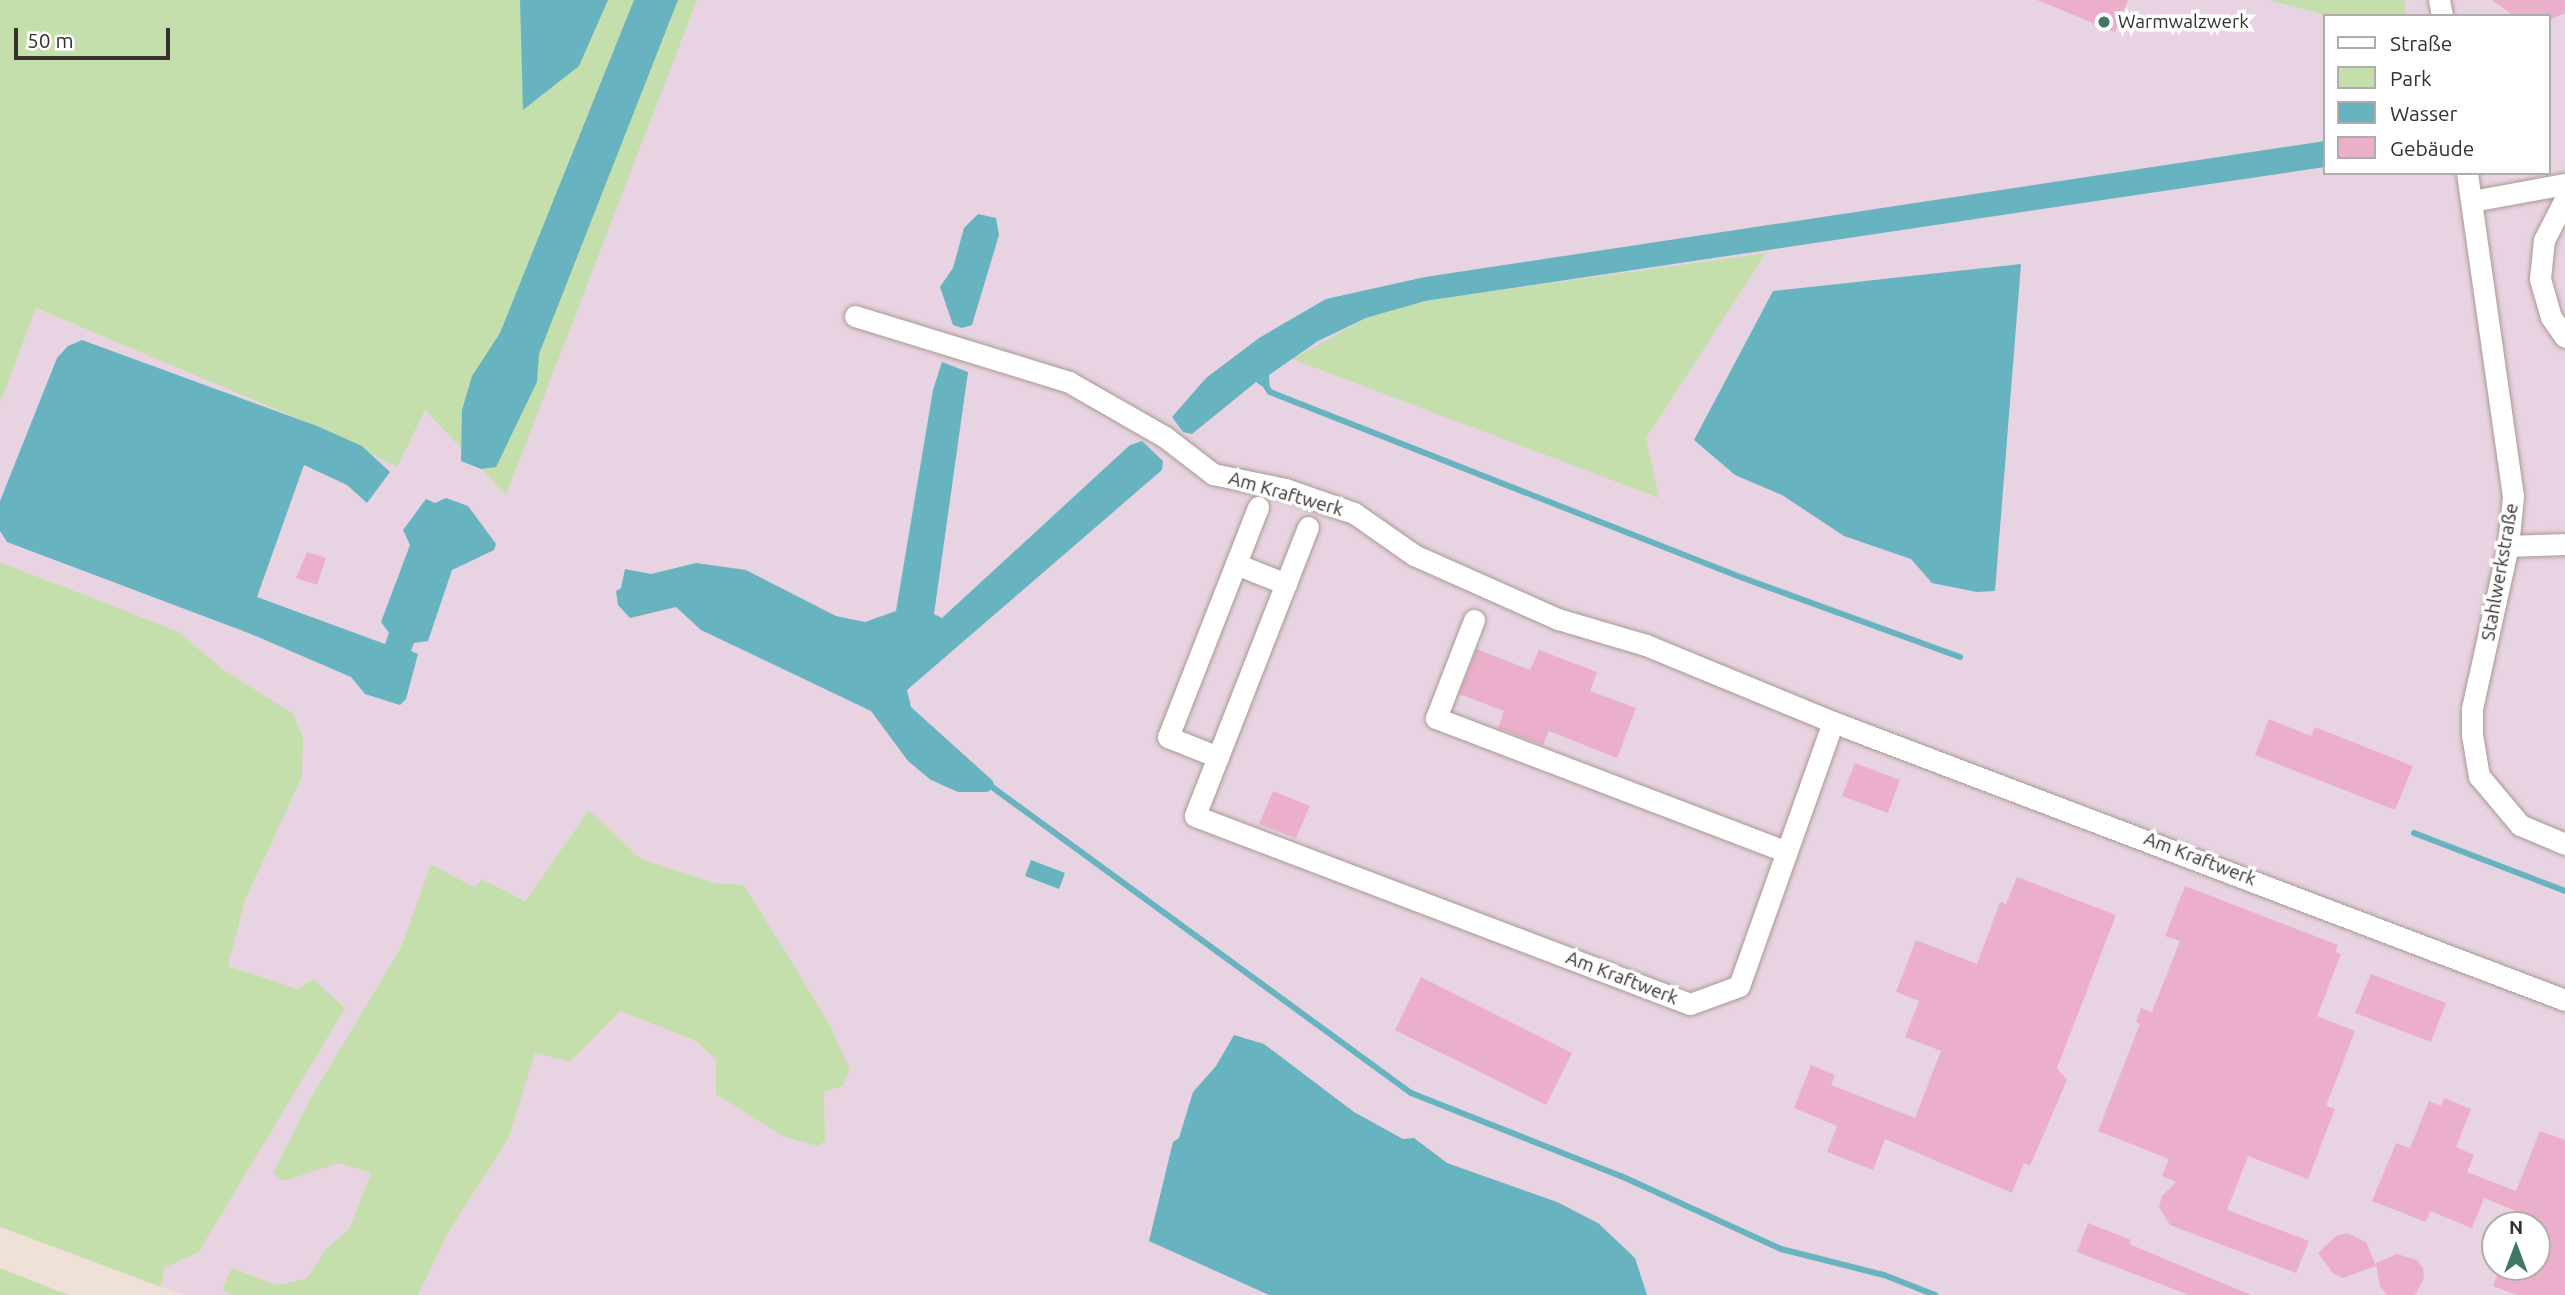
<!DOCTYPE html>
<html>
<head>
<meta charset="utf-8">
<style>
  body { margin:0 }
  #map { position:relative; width:2565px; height:1295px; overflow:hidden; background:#f0e1d8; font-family:Ubuntu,sans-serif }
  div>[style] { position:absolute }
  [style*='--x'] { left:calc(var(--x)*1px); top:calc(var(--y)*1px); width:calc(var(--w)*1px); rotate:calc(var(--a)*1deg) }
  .industrial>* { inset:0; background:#e8d3e2 }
  .green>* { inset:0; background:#c5dfac }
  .water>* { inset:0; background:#67b4c0 }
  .stream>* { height:6px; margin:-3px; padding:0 3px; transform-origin:3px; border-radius:3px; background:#67b4c0 }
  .building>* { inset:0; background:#ebafcb }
  .roads { filter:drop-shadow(0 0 2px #a89a91) drop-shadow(0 0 2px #a89a91) }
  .minor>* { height:21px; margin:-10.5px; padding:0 10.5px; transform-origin:10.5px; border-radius:10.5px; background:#fff }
  .dots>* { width:19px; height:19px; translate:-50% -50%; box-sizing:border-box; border:4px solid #fff; border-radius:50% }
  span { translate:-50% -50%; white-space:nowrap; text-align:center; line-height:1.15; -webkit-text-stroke:7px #fff; paint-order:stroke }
  .poi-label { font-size:19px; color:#36312d }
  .left { translate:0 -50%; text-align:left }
  .street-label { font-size:19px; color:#36312d }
  .legend { position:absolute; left:2323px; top:14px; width:228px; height:161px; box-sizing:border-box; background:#fff; border:2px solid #afadab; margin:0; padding:9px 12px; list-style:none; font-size:21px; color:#36312d }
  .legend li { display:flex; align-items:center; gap:14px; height:35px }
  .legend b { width:35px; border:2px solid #afadab }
  .north { position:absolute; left:2481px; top:1211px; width:70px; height:70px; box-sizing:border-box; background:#fff; border:2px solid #afadab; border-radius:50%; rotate:0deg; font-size:19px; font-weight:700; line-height:28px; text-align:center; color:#36312d }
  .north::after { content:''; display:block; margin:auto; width:24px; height:32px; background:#3c7863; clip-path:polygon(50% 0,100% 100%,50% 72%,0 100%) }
  .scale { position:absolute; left:14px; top:28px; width:156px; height:32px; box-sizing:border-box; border:4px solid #36312d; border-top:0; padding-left:9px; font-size:21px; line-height:24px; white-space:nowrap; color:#36312d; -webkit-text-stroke:5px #fff; paint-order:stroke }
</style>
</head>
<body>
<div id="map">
  <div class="industrial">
    <div style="clip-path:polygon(evenodd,0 0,2565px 0,2565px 1295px,418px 1295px,448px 1233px,509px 1137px,535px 1052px,570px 1062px,620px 1011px,696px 1041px,825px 1141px,824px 1092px,744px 885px,715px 883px,641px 859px,589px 810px,525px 901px,483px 879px,475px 889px,431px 865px,401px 947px,308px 1103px,283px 1180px,339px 1163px,371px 1173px,350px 1228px,326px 1249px,307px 1278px,277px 1285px,233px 1268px,222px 1288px,231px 1295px,185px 1295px,161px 1287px,164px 1268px,198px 1253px,298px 989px,228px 966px,245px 900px,302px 777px,224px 670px,177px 631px,0 562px,0 403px,36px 308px,313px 425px,397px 466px,427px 404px,0 0,2325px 16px,2549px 16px,2549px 173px,2325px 173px,2325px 16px,0 0,2495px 1225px,2537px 1225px,2537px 1267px,2495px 1267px,2495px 1225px)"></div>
  </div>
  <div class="green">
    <div style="clip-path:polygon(0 0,697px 0,506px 495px,425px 410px,397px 467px,313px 425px,36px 308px,0 403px)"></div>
    <div style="clip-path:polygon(2269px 0,2404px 0,2406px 16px,2330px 16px)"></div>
    <div style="clip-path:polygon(1766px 253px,1646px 438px,1659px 498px,1292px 359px,1366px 318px,1425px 301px)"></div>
    <div style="clip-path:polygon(0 562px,177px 631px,224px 670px,293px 714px,303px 737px,302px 777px,245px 900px,228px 966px,298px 989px,313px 979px,345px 1008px,198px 1253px,164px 1268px,161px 1287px,0 1227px)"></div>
    <div style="clip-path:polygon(589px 810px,641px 859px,715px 883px,744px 885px,827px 1020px,850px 1069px,843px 1086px,824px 1092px,825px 1141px,818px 1146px,782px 1136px,716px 1094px,716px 1060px,696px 1041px,620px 1011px,570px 1062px,535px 1053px,509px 1137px,448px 1233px,418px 1295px,231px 1295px,222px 1289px,232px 1268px,277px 1285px,307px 1278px,326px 1249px,350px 1228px,371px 1173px,339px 1163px,283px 1181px,273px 1173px,308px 1103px,401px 947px,431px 864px,475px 888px,482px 879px,525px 901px)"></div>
    <div style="clip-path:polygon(0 1268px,69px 1295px,0 1295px)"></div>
  </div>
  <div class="water">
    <div style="clip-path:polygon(520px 0,608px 0,579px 66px,523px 110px)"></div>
    <div style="clip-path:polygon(634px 0,678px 0,539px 354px,537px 382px,496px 467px,481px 469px,461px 461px,462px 410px,472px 376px,500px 333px)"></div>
    <div style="clip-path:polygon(2325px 141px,2325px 167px,1425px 301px,1366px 318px,1318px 341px,1269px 375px,1270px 392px,1256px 382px,1192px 434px,1183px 432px,1172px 417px,1206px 378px,1259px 338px,1326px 299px,1425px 277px)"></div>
    <div style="clip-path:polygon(978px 214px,996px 218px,999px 235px,972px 325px,962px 328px,953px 325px,940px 287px,953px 268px,964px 228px)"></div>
    <div style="clip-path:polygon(2021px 264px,1995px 591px,1977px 592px,1932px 583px,1911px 559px,1844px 536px,1782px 495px,1735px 475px,1694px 440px,1773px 291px)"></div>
    <div style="clip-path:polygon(82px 340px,317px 426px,362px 446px,390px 472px,367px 503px,347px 485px,304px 465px,257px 597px,385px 644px,389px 633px,381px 622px,410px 545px,403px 530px,426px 499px,435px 503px,446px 498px,468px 506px,496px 544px,494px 550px,452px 570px,428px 641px,414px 643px,411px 651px,418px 654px,406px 699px,400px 705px,365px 694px,351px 677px,251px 634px,7px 542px,0 531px,0 501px,57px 358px,68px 346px)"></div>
    <div style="clip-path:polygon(942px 362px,968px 372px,934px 614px,942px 618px,1130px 445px,1142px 441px,1163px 461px,1162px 470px,907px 690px,911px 707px,993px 781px,994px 788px,987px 792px,958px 792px,931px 780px,908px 761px,871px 711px,701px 630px,676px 607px,630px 618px,618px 605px,616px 591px,621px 588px,625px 569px,651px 574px,696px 563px,746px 570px,836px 616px,865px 622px,896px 611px,933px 390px)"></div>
    <div style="clip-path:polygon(1031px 860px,1065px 873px,1059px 889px,1025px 876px)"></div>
    <div style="clip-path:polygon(1234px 1035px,1264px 1044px,1354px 1112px,1403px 1139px,1414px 1138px,1447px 1163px,1557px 1202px,1598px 1223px,1635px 1258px,1647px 1295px,1269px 1295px,1149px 1241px,1173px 1142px,1179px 1138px,1193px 1092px,1216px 1066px)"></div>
  </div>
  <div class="stream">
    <div style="--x:1266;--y:386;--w:7;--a:56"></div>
    <div style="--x:1270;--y:392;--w:508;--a:21.47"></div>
    <div style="--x:1743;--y:578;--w:231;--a:20"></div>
    <div style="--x:988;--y:784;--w:524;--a:36.15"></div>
    <div style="--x:1411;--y:1093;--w:226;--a:21.6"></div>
    <div style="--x:1621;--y:1176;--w:176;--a:24.5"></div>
    <div style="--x:1781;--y:1249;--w:106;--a:14.2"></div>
    <div style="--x:1884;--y:1275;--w:55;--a:21.4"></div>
    <div style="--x:2414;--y:833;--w:162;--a:21"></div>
  </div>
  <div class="building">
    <div style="clip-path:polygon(2037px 0,2128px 0,2115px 32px)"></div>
    <div style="clip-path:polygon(2492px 0,2565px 0,2565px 13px,2549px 20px,2549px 16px,2514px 16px)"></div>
    <div style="clip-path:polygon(307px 552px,326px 558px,317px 585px,296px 578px)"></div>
    <div style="clip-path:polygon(1477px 649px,1530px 670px,1539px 650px,1597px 672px,1590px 691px,1636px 708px,1617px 758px,1549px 731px,1543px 745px,1498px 728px,1504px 711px,1459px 694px)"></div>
    <div style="clip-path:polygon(2269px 719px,2311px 736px,2315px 727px,2413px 766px,2395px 810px,2255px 755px)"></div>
    <div style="clip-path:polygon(1855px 763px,1900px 780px,1888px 813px,1842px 796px)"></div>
    <div style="clip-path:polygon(1273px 791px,1310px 806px,1296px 838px,1259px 824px)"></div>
    <div style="clip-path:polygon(2017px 877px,2116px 915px,2057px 1068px,2067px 1080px,2030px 1166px,2024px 1163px,2012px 1193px,1885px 1139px,1873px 1170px,1827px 1152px,1837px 1126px,1794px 1108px,1811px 1065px,1835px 1075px,1831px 1085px,1915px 1118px,1941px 1051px,1905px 1037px,1919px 1001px,1896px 992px,1916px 940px,1977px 964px,2000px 902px,2006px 904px)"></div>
    <div style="clip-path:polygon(2185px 886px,2338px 945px,2335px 952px,2341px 954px,2317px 1016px,2355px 1031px,2326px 1106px,2335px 1109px,2308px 1179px,2248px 1156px,2227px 1210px,2309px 1241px,2296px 1273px,2170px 1225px,2159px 1207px,2162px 1196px,2176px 1182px,2162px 1176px,2169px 1159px,2098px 1131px,2140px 1024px,2136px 1022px,2141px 1008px,2152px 1012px,2180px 941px,2165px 936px)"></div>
    <div style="clip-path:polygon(2371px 974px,2446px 1003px,2431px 1042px,2355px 1013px)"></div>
    <div style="clip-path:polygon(1421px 977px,1572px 1053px,1546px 1105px,1395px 1030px)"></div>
    <div style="clip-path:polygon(2444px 1098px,2471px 1109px,2456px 1147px,2474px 1155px,2467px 1172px,2516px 1191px,2540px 1131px,2565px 1140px,2565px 1295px,2517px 1295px,2493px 1286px,2500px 1267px,2537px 1267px,2537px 1225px,2510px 1225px,2516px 1211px,2484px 1198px,2472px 1228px,2430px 1211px,2426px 1222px,2372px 1201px,2396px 1143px,2410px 1148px,2429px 1101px,2441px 1106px)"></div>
    <div style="clip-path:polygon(2088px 1223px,2131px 1240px,2129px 1244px,2251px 1295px,2189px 1295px,2077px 1252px)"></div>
    <div style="clip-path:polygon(2347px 1233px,2366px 1242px,2376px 1266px,2343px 1278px,2333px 1273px,2318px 1253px,2336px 1236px)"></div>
    <div style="clip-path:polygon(2397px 1254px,2417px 1260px,2423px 1268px,2424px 1278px,2415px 1295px,2387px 1295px,2380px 1286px,2376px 1263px)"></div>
  </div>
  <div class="roads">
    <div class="minor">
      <div style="--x:2439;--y:0;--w:16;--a:79"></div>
      <div style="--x:2467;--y:173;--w:326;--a:81.9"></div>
      <div style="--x:2513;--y:496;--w:50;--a:95.7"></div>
      <div style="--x:2508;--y:546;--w:167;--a:102.5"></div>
      <div style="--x:2472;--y:709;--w:26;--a:90"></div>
      <div style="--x:2472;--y:735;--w:42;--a:80.3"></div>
      <div style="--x:2479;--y:776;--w:64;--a:50.1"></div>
      <div style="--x:2520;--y:825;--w:49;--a:22.9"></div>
      <div style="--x:2565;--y:199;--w:46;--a:117.1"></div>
      <div style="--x:2544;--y:240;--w:39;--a:96"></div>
      <div style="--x:2540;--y:279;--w:40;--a:74"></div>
      <div style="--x:2551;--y:317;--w:24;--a:55"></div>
      <div style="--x:2472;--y:201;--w:95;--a:-10.4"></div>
      <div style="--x:855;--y:316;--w:224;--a:17.1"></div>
      <div style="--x:1069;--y:382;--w:111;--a:29.8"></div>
      <div style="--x:1165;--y:437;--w:61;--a:37.6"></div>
      <div style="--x:1213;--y:474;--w:74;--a:11.8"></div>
      <div style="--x:1285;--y:489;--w:73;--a:19.2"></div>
      <div style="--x:1354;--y:513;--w:73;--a:35"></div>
      <div style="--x:1414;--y:555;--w:158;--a:24"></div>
      <div style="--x:1558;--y:619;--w:92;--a:16.5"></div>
      <div style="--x:1646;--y:645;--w:202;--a:22.4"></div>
      <div style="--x:1833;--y:722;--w:783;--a:20.8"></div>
      <div style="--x:1308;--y:527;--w:310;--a:111.4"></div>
      <div style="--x:1195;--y:816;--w:529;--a:20.8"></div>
      <div style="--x:1690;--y:1004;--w:52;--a:-20.2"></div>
      <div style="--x:1739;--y:986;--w:280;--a:-70.4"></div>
      <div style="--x:2508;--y:546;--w:57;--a:-2"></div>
      <div style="--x:1236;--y:564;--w:54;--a:21.8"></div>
      <div style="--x:1474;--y:620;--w:105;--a:111.2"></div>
      <div style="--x:1436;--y:718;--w:373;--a:20.9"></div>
      <div style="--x:1218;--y:757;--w:54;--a:-158.2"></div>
      <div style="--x:1168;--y:737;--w:247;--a:-68.6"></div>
    </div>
  </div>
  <div class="dots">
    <div style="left:2104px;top:22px;background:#3c7863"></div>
  </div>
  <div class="poi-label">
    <span class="left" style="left:2118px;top:22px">Warmwalzwerk</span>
  </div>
  <div class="street-label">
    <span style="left:1286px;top:494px;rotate:16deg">Am Kraftwerk</span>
    <span style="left:2500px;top:572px;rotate:-80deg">Stahlwerkstraße</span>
    <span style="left:2200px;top:859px;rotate:21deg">Am Kraftwerk</span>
    <span style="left:1622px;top:978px;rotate:21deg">Am Kraftwerk</span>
  </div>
  <ul class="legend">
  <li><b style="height:9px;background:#fff"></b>Straße</li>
  <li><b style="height:19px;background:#c5dfac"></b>Park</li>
  <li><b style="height:19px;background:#67b4c0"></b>Wasser</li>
  <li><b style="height:19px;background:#ebafcb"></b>Gebäude</li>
  </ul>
  <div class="north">N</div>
  <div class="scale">50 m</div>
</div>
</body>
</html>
